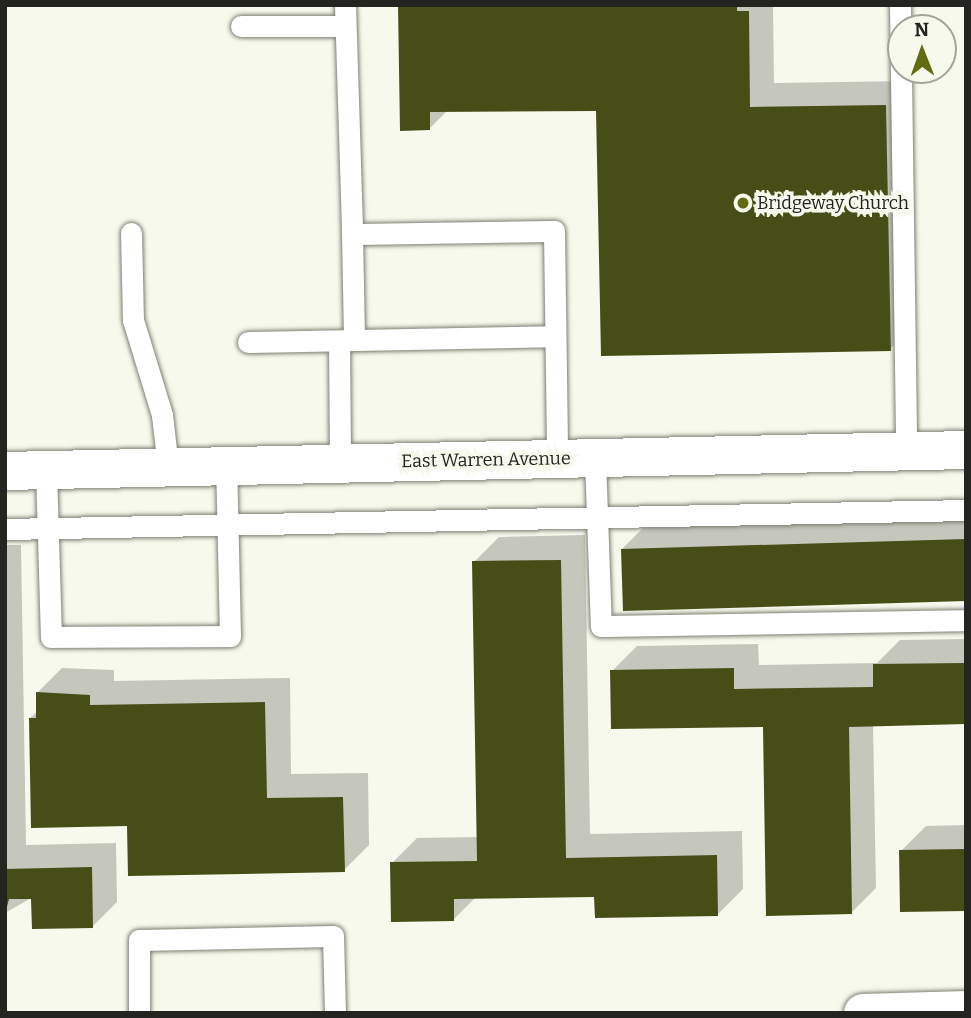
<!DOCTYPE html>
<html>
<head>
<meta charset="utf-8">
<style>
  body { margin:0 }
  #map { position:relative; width:971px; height:1018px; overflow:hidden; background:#f7f9ec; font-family:Bitter,serif }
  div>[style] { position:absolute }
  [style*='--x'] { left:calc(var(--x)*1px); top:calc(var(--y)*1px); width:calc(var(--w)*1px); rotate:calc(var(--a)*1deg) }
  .shadow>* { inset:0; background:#0003 }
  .building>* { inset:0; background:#474d17 }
  .roads { filter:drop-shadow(0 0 2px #7e8074) drop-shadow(0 0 2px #7e8074) }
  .lane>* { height:21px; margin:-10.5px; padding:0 10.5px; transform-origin:10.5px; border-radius:10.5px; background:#fff }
  .street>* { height:38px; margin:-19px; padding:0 19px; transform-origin:19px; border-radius:19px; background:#fff }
  .dots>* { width:19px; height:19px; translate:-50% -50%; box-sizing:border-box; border:4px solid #f7f9ec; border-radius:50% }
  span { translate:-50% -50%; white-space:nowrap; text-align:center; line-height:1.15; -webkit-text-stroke:7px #f7f9ec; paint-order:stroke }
  .poi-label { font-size:18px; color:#242420 }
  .left { translate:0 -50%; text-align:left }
  .street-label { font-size:18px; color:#242420 }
  .frame { position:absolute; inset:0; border:7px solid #242420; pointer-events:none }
  .north { position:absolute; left:887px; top:14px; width:70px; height:70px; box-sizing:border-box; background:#f7f9ec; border:2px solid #a3a49a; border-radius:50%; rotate:359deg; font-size:19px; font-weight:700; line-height:28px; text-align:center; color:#242420 }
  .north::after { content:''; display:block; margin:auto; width:24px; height:32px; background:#636b10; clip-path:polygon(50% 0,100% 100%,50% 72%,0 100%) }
</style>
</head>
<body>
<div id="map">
  <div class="shadow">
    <div style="clip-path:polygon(400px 5px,773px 5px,774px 83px,910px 81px,915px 324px,890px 349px,598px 109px,448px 110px,429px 129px)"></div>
    <div style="clip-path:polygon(966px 515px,966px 599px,622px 549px,647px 524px)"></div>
    <div style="clip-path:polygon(585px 535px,590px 834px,742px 831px,743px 889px,718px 914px,596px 895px,476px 897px,453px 920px,392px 863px,417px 838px,478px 837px,474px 562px,499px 537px)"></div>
    <div style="clip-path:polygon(5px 545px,21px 545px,26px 845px,116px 843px,117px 902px,92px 927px,33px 897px,5px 913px)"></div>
    <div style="clip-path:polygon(966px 639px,966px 723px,873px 724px,876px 888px,851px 913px,764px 725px,612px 671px,637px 646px,758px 644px,759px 665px,877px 663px,900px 640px)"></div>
    <div style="clip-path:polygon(62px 668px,114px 670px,114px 681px,290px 678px,291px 774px,368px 773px,369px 845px,344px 870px,128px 824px,30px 718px,38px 711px,37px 693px)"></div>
    <div style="clip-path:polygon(966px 825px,966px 910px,901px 851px,926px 826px)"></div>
  </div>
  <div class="building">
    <div style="clip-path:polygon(398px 5px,737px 5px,737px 11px,749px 11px,750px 107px,886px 105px,891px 351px,601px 356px,596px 111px,430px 112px,430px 130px,400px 131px)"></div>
    <div style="clip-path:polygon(966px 539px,966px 601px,623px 611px,621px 549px)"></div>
    <div style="clip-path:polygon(561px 560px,566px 858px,717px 855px,718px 916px,595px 918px,594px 897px,454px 899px,454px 921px,391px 922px,390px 862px,477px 861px,472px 561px)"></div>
    <div style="clip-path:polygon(966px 663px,966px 724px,849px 727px,852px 914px,766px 916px,763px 727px,611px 729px,610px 670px,734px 668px,734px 689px,873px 687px,873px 664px)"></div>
    <div style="clip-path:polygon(36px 692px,90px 695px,90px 705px,265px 702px,267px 798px,343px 797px,345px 872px,128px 876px,127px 826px,31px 828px,29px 718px,36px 718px)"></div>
    <div style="clip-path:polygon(966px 849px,966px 911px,900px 912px,899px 850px)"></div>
    <div style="clip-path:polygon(92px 867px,93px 928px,32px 929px,31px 899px,9px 899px,5px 914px,5px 869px)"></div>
  </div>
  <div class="roads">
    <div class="lane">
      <div style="--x:345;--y:5;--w:229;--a:88.2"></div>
      <div style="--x:352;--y:234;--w:202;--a:-0.9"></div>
      <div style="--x:554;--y:231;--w:228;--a:89.2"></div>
      <div style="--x:900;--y:5;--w:446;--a:89.2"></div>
      <div style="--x:241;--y:26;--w:104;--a:0"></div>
      <div style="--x:131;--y:233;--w:87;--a:88.7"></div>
      <div style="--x:133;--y:320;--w:99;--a:73"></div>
      <div style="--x:162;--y:415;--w:52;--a:83.4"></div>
      <div style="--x:352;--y:234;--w:106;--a:88.9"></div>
      <div style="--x:339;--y:341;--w:122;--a:89.5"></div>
      <div style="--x:248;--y:342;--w:307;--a:-1.1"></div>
      <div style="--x:595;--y:458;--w:168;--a:88"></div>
      <div style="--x:601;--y:626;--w:365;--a:-0.9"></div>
      <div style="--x:46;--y:470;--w:167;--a:88.3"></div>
      <div style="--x:51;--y:637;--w:179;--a:-0.3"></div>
      <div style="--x:230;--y:636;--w:170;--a:-91.3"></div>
      <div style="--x:5;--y:529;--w:961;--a:-1.13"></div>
      <div style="--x:139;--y:1013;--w:73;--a:-90"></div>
      <div style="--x:139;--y:940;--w:194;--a:-1.2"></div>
      <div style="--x:333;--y:936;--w:77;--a:88.5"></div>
    </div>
    <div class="street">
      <div style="--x:5;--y:471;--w:961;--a:-1.25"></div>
      <div style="--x:863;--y:1013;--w:103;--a:-1.7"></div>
    </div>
  </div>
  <div class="dots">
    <div style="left:743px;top:203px;background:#636b10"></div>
  </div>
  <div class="poi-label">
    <span class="left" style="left:757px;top:203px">Bridgeway Church</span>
  </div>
  <div class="street-label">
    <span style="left:486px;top:460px;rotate:-1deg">East Warren Avenue</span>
  </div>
  <div class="frame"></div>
  <div class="north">N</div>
</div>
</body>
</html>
